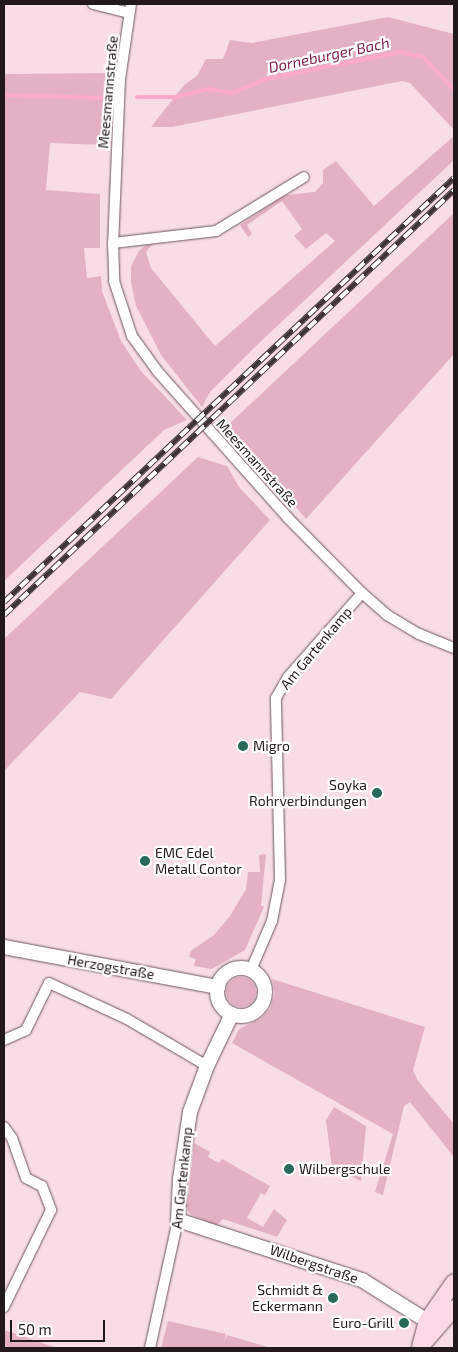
<!DOCTYPE html>
<html>
<head>
<meta charset="utf-8">
<style>
  body { margin:0 }
  #map { position:relative; width:458px; height:1352px; overflow:hidden; background:#f8dde7; font-family:"Exo 2",sans-serif }
  div>[style] { position:absolute }
  [style*='--x'] { left:calc(var(--x)*1px); top:calc(var(--y)*1px); width:calc(var(--w)*1px); rotate:calc(var(--a)*1deg) }
  .green>* { inset:0; background:#e4b1c4 }
  .round { border-radius:50% }
  .stream>* { height:4px; margin:-2px; padding:0 2px; transform-origin:2px; border-radius:2px; background:#fda9ca }
  .roads { filter:drop-shadow(0 0 1px #6d565e) drop-shadow(0 0 1px #6d565e) }
  .street>* { height:10px; margin:-5px; padding:0 5px; transform-origin:5px; border-radius:5px; background:#fff }
  .secondary>* { height:14px; margin:-7px; padding:0 7px; transform-origin:7px; border-radius:7px; background:#fff }
  .secondary>.ring { margin:-7px; padding:0; box-sizing:content-box; background:none; border:14px solid #fff; border-radius:50% }
  .primary>* { height:16px; margin:-8px; padding:0 8px; transform-origin:8px; border-radius:8px; background:#fbd8e6 }
  .rail>* { height:5.5px; margin-top:-2.75px; transform-origin:0; background:repeating-linear-gradient(90deg,#fff 0 11px,#3f3337 0 22px); box-sizing:border-box; border-block:1px solid #3f3337 }
  .dots>* { width:14px; height:14px; translate:-50% -50%; box-sizing:border-box; border:2px solid #fff; border-radius:50% }
  span { translate:-50% -50%; white-space:nowrap; text-align:center; line-height:1.15; -webkit-text-stroke:4.5px #fff; paint-order:stroke }
  .street-label { font-size:14px; color:#22191c }
  .poi-label { font-size:14px; color:#22191c }
  .left { translate:0 -50%; text-align:left }
  .right { translate:-100% -50%; text-align:right }
  .water-label { font-size:15px; color:#812252; font-style:italic }
  .frame { position:absolute; inset:0; border:5px solid #22191c; pointer-events:none }
  .scale { position:absolute; left:10px; top:1320px; width:95px; height:22px; box-sizing:border-box; border:2px solid #22191c; border-top:0; padding-left:6px; font-size:15px; line-height:18px; white-space:nowrap; color:#22191c; -webkit-text-stroke:4px #fff; paint-order:stroke }
</style>
</head>
<body>
<div id="map">
  <div class="green">
    <div style="clip-path:polygon(388px 17px,454px 34px,454px 130px,410px 83px,402px 81px,172px 127px,151px 127px,184px 85px,197px 76px,206px 59px,223px 59px,230px 40px,252px 43px)"></div>
    <div style="clip-path:polygon(109px 73px,104px 145px,50px 143px,46px 190px,100px 194px,100px 248px,84px 248px,87px 278px,101px 276px,102px 291px,121px 341px,141px 371px,187px 420px,164px 430px,4px 581px,4px 74px)"></div>
    <div style="clip-path:polygon(454px 136px,454px 160px,256px 346px,210px 392px,202px 407px,161px 355px,136px 306px,131px 282px,131px 266px,139px 251px,146px 245px,153px 244px,146px 252px,151px 268px,215px 346px,335px 241px,326px 233px,306px 249px,294px 236px,302px 229px,282px 201px,247px 225px,252px 234px,248px 237px,240px 225px,285px 195px,315px 192px,323px 183px,323px 170px,336px 161px,374px 206px)"></div>
    <div style="clip-path:polygon(454px 213px,454px 354px,306px 519px,227px 426px)"></div>
    <div style="clip-path:polygon(198px 457px,227px 466px,239px 487px,270px 520px,111px 699px,80px 692px,4px 771px,4px 639px)"></div>
    <div style="clip-path:polygon(266px 854px,261px 905px,264px 907px,245px 950px,212px 969px,194px 966px,196px 959px,189px 957px,191px 951px,214px 935px,230px 916px,246px 889px,248px 872px,260px 872px,259px 855px)"></div>
    <div class="round" style="left:226px;top:977px;width:30px;height:30px"></div>
    <div style="clip-path:polygon(272px 979px,425px 1027px,413px 1070px,418px 1081px,454px 1124px,454px 1157px,410px 1102px,404px 1106px,383px 1195px,375px 1192px,393px 1134px,232px 1043px,239px 1029px,260px 1019px,270px 1009px,275px 993px)"></div>
    <div style="clip-path:polygon(334px 1107px,366px 1126px,361px 1181px,332px 1168px,326px 1120px)"></div>
    <div style="clip-path:polygon(194px 1143px,210px 1152px,208px 1157px,219px 1163px,222px 1159px,270px 1186px,265px 1195px,261px 1193px,247px 1218px,263px 1227px,274px 1209px,287px 1220px,277px 1237px,223px 1219px,216px 1226px,190px 1214px,184px 1202px,188px 1197px)"></div>
    <div style="clip-path:polygon(168px 1321px,226px 1334px,224px 1343px,227px 1335px,271px 1348px,161px 1348px)"></div>
    <div style="clip-path:polygon(4px 1330px,57px 1348px,4px 1348px)"></div>
  </div>
  <div class="stream">
    <div style="--x:4;--y:95;--w:99;--a:1.7"></div>
    <div style="--x:137;--y:97;--w:39;--a:0"></div>
    <div style="--x:176;--y:97;--w:33;--a:-14"></div>
    <div style="--x:208;--y:89;--w:25;--a:9"></div>
    <div style="--x:233;--y:93;--w:36;--a:-23"></div>
    <div style="--x:266;--y:79;--w:137;--a:-11.4"></div>
    <div style="--x:400;--y:52;--w:24;--a:12"></div>
    <div style="--x:423;--y:57;--w:45;--a:46.8"></div>
  </div>
  <div class="roads">
    <div class="street">
      <div style="--x:93;--y:4;--w:37;--a:14"></div>
      <div style="--x:131;--y:4;--w:76;--a:98.3"></div>
      <div style="--x:120;--y:79;--w:164;--a:92.4"></div>
      <div style="--x:113;--y:243;--w:38;--a:88"></div>
      <div style="--x:114;--y:281;--w:58;--a:71.9"></div>
      <div style="--x:132;--y:336;--w:44;--a:54.2"></div>
      <div style="--x:158;--y:372;--w:194;--a:48.3"></div>
      <div style="--x:287;--y:517;--w:107;--a:45.4"></div>
      <div style="--x:362;--y:593;--w:33;--a:41"></div>
      <div style="--x:387;--y:615;--w:37;--a:31"></div>
      <div style="--x:419;--y:634;--w:38;--a:22"></div>
      <div style="--x:113;--y:243;--w:104;--a:-6.6"></div>
      <div style="--x:216;--y:231;--w:103;--a:-31.5"></div>
      <div style="--x:251;--y:970;--w:53;--a:-66.8"></div>
      <div style="--x:272;--y:921;--w:42;--a:-79"></div>
      <div style="--x:280;--y:880;--w:182;--a:-91.3"></div>
      <div style="--x:276;--y:698;--w:24;--a:-60"></div>
      <div style="--x:288;--y:677;--w:112;--a:-48.6"></div>
      <div style="--x:4;--y:1040;--w:24;--a:-24"></div>
      <div style="--x:26;--y:1030;--w:52;--a:-63.9"></div>
      <div style="--x:49;--y:983;--w:86;--a:24.8"></div>
      <div style="--x:127;--y:1019;--w:93;--a:30.4"></div>
      <div style="--x:4;--y:1127;--w:14;--a:54"></div>
      <div style="--x:12;--y:1138;--w:42;--a:70.7"></div>
      <div style="--x:26;--y:1178;--w:18;--a:27"></div>
      <div style="--x:42;--y:1186;--w:26;--a:69"></div>
      <div style="--x:51;--y:1210;--w:108;--a:115.9"></div>
      <div style="--x:150;--y:1348;--w:131;--a:-77.7"></div>
    </div>
    <div class="secondary">
      <div style="--x:4;--y:947;--w:218;--a:10.6"></div>
      <div class="ring" style="left:217px;top:968px;width:34px;height:34px"></div>
      <div style="--x:232;--y:1014;--w:58;--a:115.7"></div>
      <div style="--x:207;--y:1066;--w:49;--a:110.3"></div>
      <div style="--x:190;--y:1112;--w:68;--a:98.5"></div>
      <div style="--x:180;--y:1179;--w:41;--a:92.8"></div>
      <div style="--x:178;--y:1220;--w:194;--a:18.1"></div>
      <div style="--x:362;--y:1280;--w:77;--a:32.2"></div>
      <div style="--x:427;--y:1321;--w:10;--a:11"></div>
    </div>
    <div class="primary">
      <div style="--x:421;--y:1346;--w:50;--a:-49"></div>
      <div style="--x:420;--y:1347;--w:27;--a:-75"></div>
      <div style="--x:427;--y:1321;--w:47;--a:-55.3"></div>
    </div>
  </div>
  <div class="rail">
    <div style="--x:4;--y:602;--w:618;--a:-43.3"></div>
    <div style="--x:4;--y:615;--w:619;--a:-43.36"></div>
  </div>
  <div class="dots">
    <div style="left:243px;top:746px;background:#286a5a"></div>
    <div style="left:377px;top:793px;background:#286a5a"></div>
    <div style="left:145px;top:861px;background:#286a5a"></div>
    <div style="left:289px;top:1169px;background:#286a5a"></div>
    <div style="left:333px;top:1298px;background:#286a5a"></div>
    <div style="left:404px;top:1323px;background:#286a5a"></div>
  </div>
  <div class="street-label">
    <span style="left:108px;top:92px;rotate:-85deg">Meesmannstraße</span>
    <span style="left:257px;top:463px;rotate:48deg">Meesmannstraße</span>
    <span style="left:316px;top:648px;rotate:-50deg">Am Gartenkamp</span>
    <span style="left:111px;top:967px;rotate:10deg">Herzogstraße</span>
    <span style="left:182px;top:1178px;rotate:-84deg">Am Gartenkamp</span>
    <span style="left:314px;top:1264px;rotate:19deg">Wilbergstraße</span>
  </div>
  <div class="poi-label">
    <span class="left" style="left:253px;top:746px">Migro</span>
    <span class="right" style="left:367px;top:793px">Soyka<br>Rohrverbindungen</span>
    <span class="left" style="left:155px;top:861px">EMC Edel<br>Metall Contor</span>
    <span class="left" style="left:299px;top:1169px">Wilbergschule</span>
    <span class="right" style="left:323px;top:1298px">Schmidt &amp;<br>Eckermann</span>
    <span class="right" style="left:394px;top:1323px">Euro-Grill</span>
  </div>
  <div class="water-label">
    <span style="left:329px;top:55px;rotate:-12deg">Dorneburger Bach</span>
  </div>
  <div class="frame"></div>
  <div class="scale">50 m</div>
</div>
</body>
</html>
